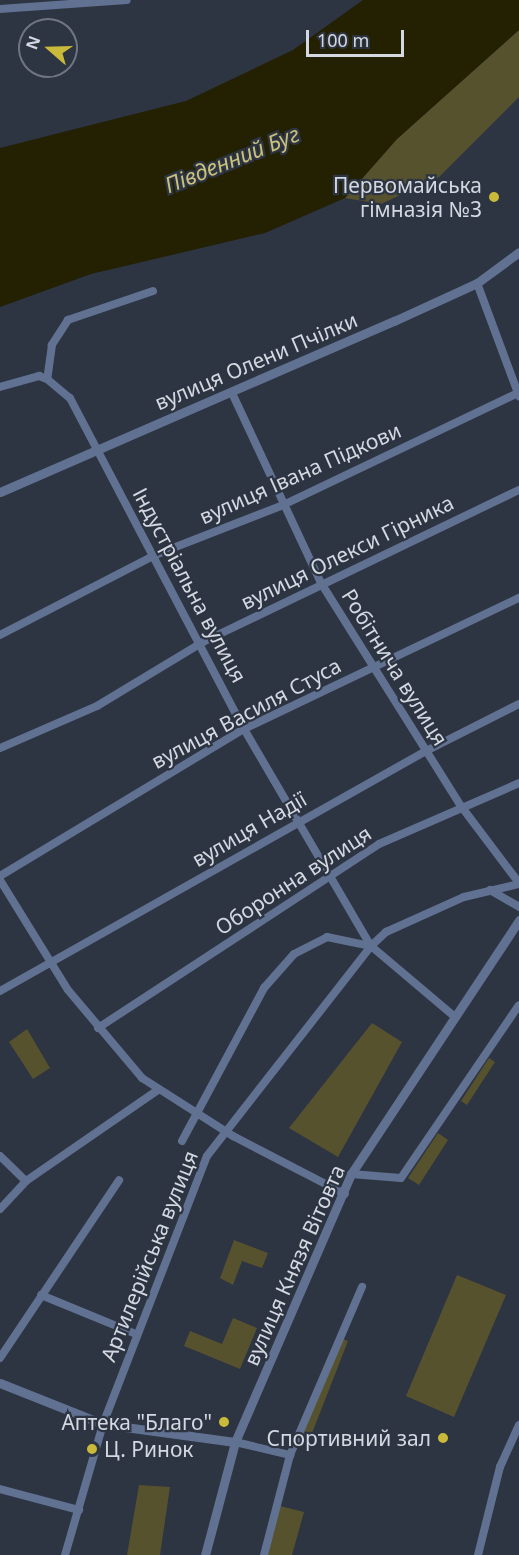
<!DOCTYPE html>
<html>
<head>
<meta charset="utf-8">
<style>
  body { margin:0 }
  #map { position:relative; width:519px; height:1555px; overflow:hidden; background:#2d3442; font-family:"Noto Sans",sans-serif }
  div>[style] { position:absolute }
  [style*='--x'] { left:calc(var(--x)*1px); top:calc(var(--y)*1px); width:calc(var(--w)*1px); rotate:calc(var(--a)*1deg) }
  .green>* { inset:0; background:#57522e }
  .water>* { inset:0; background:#242002 }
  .minor>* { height:8px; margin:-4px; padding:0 4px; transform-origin:4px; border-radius:4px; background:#617191 }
  .tertiary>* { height:9px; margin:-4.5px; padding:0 4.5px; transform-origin:4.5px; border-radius:4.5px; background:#617191 }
  .dots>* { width:16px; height:16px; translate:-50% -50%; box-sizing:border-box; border:3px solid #2d3442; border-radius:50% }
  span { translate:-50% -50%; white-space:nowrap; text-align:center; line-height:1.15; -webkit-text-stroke:4.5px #2d3442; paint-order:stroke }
  .poi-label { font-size:21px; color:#d3d8e1 }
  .right { translate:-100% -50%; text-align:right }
  .left { translate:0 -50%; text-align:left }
  .street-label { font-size:21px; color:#d3d8e1 }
  .water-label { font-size:22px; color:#c9c07c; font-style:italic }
  .north { position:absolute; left:18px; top:18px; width:60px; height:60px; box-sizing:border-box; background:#2d3442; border:2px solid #6f7682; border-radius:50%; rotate:290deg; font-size:16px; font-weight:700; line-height:24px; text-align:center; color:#d3d8e1 }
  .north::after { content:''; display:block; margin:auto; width:21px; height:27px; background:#caba3a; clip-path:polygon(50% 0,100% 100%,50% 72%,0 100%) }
  .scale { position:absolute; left:306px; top:30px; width:98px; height:27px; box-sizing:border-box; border:3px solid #d3d8e1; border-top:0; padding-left:8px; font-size:18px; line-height:21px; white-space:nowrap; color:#d3d8e1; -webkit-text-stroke:4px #2d3442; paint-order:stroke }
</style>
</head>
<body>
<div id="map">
  <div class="green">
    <div style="clip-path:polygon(519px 30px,519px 97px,439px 177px,381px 204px,345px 198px,397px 139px)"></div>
    <div style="clip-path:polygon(372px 1023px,402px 1042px,338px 1157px,289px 1128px)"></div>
    <div style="clip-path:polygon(27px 1029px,50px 1068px,33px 1079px,9px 1042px)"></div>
    <div style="clip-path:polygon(489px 1058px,495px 1062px,467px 1105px,461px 1101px)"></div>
    <div style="clip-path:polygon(438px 1133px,448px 1140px,419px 1185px,408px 1178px)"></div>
    <div style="clip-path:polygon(234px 1240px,268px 1253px,262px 1268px,242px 1261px,233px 1285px,220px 1278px)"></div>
    <div style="clip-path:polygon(457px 1275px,506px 1295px,454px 1417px,406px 1396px)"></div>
    <div style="clip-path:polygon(233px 1318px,257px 1328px,240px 1369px,184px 1346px,190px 1331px,222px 1344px)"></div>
    <div style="clip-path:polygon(340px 1338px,348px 1341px,309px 1441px,300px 1438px)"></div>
    <div style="clip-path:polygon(139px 1485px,170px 1487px,160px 1555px,127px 1555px)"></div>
    <div style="clip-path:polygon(280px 1506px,304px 1512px,292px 1555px,267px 1555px)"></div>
  </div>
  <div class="water">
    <div style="clip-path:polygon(363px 0,519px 0,519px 30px,397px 139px,345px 198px,265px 233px,91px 274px,0 307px,0 148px,186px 101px,293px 50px)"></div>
  </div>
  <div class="minor">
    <div style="--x:0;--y:9;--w:127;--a:-4.1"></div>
    <div style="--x:477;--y:283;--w:121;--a:69.6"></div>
    <div style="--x:153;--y:291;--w:90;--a:161.2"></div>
    <div style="--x:68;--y:320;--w:30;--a:123"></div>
    <div style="--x:52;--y:345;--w:34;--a:98"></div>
    <div style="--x:47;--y:379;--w:30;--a:40"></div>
    <div style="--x:70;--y:398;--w:374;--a:62.3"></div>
    <div style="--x:244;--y:729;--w:251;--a:59.7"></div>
    <div style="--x:371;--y:946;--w:110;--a:40.2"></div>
    <div style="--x:0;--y:387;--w:41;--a:-15.8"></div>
    <div style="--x:39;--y:376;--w:9;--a:21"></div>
    <div style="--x:232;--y:393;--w:210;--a:64.9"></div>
    <div style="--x:321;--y:583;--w:263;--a:57.9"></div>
    <div style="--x:461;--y:806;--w:96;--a:53"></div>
    <div style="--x:0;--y:635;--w:174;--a:-27.3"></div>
    <div style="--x:155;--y:555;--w:135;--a:-21.3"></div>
    <div style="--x:281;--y:506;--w:263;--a:-25.5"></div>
    <div style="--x:0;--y:748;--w:106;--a:-23.4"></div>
    <div style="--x:97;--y:706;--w:124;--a:-31.1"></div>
    <div style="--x:203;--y:642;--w:351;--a:-25.7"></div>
    <div style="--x:0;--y:876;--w:285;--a:-31.1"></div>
    <div style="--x:244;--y:729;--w:305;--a:-25.5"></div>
    <div style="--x:0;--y:880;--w:129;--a:58.3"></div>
    <div style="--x:68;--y:990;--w:115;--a:49.9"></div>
    <div style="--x:142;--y:1078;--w:108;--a:32.5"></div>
    <div style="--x:233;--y:1136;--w:126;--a:27.4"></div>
    <div style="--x:490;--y:890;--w:34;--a:30"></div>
    <div style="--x:0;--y:991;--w:489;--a:-29.4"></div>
    <div style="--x:426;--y:751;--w:104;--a:-26.8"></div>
    <div style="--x:98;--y:1028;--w:336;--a:-33.2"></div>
    <div style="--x:379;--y:844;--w:153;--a:-23.5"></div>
    <div style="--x:182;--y:1141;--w:174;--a:-61.8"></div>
    <div style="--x:264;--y:988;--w:45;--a:-48.6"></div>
    <div style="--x:294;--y:954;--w:37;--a:-27"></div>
    <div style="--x:327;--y:937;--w:45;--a:11.6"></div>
    <div style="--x:371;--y:946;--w:21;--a:-43"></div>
    <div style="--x:386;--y:932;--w:85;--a:-24.2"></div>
    <div style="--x:464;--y:897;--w:57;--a:-13.3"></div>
    <div style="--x:0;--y:1156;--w:36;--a:44"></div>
    <div style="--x:351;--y:1174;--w:50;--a:4.6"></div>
    <div style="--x:401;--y:1178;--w:209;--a:-55.7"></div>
    <div style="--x:0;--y:1209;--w:38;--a:-47"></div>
    <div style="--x:26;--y:1181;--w:160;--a:-34.6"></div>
    <div style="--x:41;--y:1295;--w:103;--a:22.3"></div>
    <div style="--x:0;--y:1358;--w:214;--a:-56.2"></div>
    <div style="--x:235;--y:1442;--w:57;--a:13.3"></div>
    <div style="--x:0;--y:1489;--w:82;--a:14.9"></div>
    <div style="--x:65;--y:1555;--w:136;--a:-73.8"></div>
    <div style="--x:103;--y:1424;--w:287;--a:-68.8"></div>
    <div style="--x:207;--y:1156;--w:266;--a:-52"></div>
    <div style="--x:264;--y:1555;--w:103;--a:-75.4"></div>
    <div style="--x:290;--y:1455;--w:183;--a:-66.8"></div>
    <div style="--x:478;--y:1555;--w:91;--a:-76"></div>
    <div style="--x:500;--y:1467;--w:46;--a:-65.7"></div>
  </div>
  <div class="tertiary">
    <div style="--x:0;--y:492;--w:430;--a:-23.5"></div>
    <div style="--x:394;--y:321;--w:91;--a:-24.6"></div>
    <div style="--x:477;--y:283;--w:52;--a:-36.4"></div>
    <div style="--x:0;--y:1383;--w:111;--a:21.7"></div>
    <div style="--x:103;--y:1424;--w:133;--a:7.8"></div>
    <div style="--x:205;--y:1555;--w:117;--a:-75.1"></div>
    <div style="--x:235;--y:1442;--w:292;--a:-66.6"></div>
    <div style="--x:351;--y:1174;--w:305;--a:-56.5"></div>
  </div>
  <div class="dots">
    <div style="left:494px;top:197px;background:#caba3a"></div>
    <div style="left:224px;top:1422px;background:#caba3a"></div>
    <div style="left:443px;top:1438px;background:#caba3a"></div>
    <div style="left:92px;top:1449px;background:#caba3a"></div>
  </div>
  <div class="poi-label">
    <span class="right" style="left:482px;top:197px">Первомайська<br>гімназія №3</span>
    <span class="right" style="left:212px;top:1422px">Аптека "Благо"</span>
    <span class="right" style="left:431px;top:1438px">Спортивний зал</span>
    <span class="left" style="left:104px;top:1449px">Ц. Ринок</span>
  </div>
  <div class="street-label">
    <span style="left:256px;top:361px;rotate:-23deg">вулиця Олени Пчілки</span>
    <span style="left:300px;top:473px;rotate:-24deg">вулиця Івана Підкови</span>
    <span style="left:347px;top:552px;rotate:-26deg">вулиця Олекси Гірника</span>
    <span style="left:190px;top:585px;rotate:62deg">Індустріальна вулиця</span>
    <span style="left:395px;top:667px;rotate:58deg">Робітнича вулиця</span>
    <span style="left:246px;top:713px;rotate:-28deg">вулиця Василя Стуса</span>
    <span style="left:249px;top:829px;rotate:-30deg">вулиця Надії</span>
    <span style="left:293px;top:880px;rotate:-33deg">Оборонна вулиця</span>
    <span style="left:149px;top:1256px;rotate:-68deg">Артилерійська вулиця</span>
    <span style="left:294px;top:1265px;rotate:-66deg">вулиця Князя Вітовта</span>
  </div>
  <div class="water-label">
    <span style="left:232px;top:159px;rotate:-22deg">Південний Буг</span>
  </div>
  <div class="north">N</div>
  <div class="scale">100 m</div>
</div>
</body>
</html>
